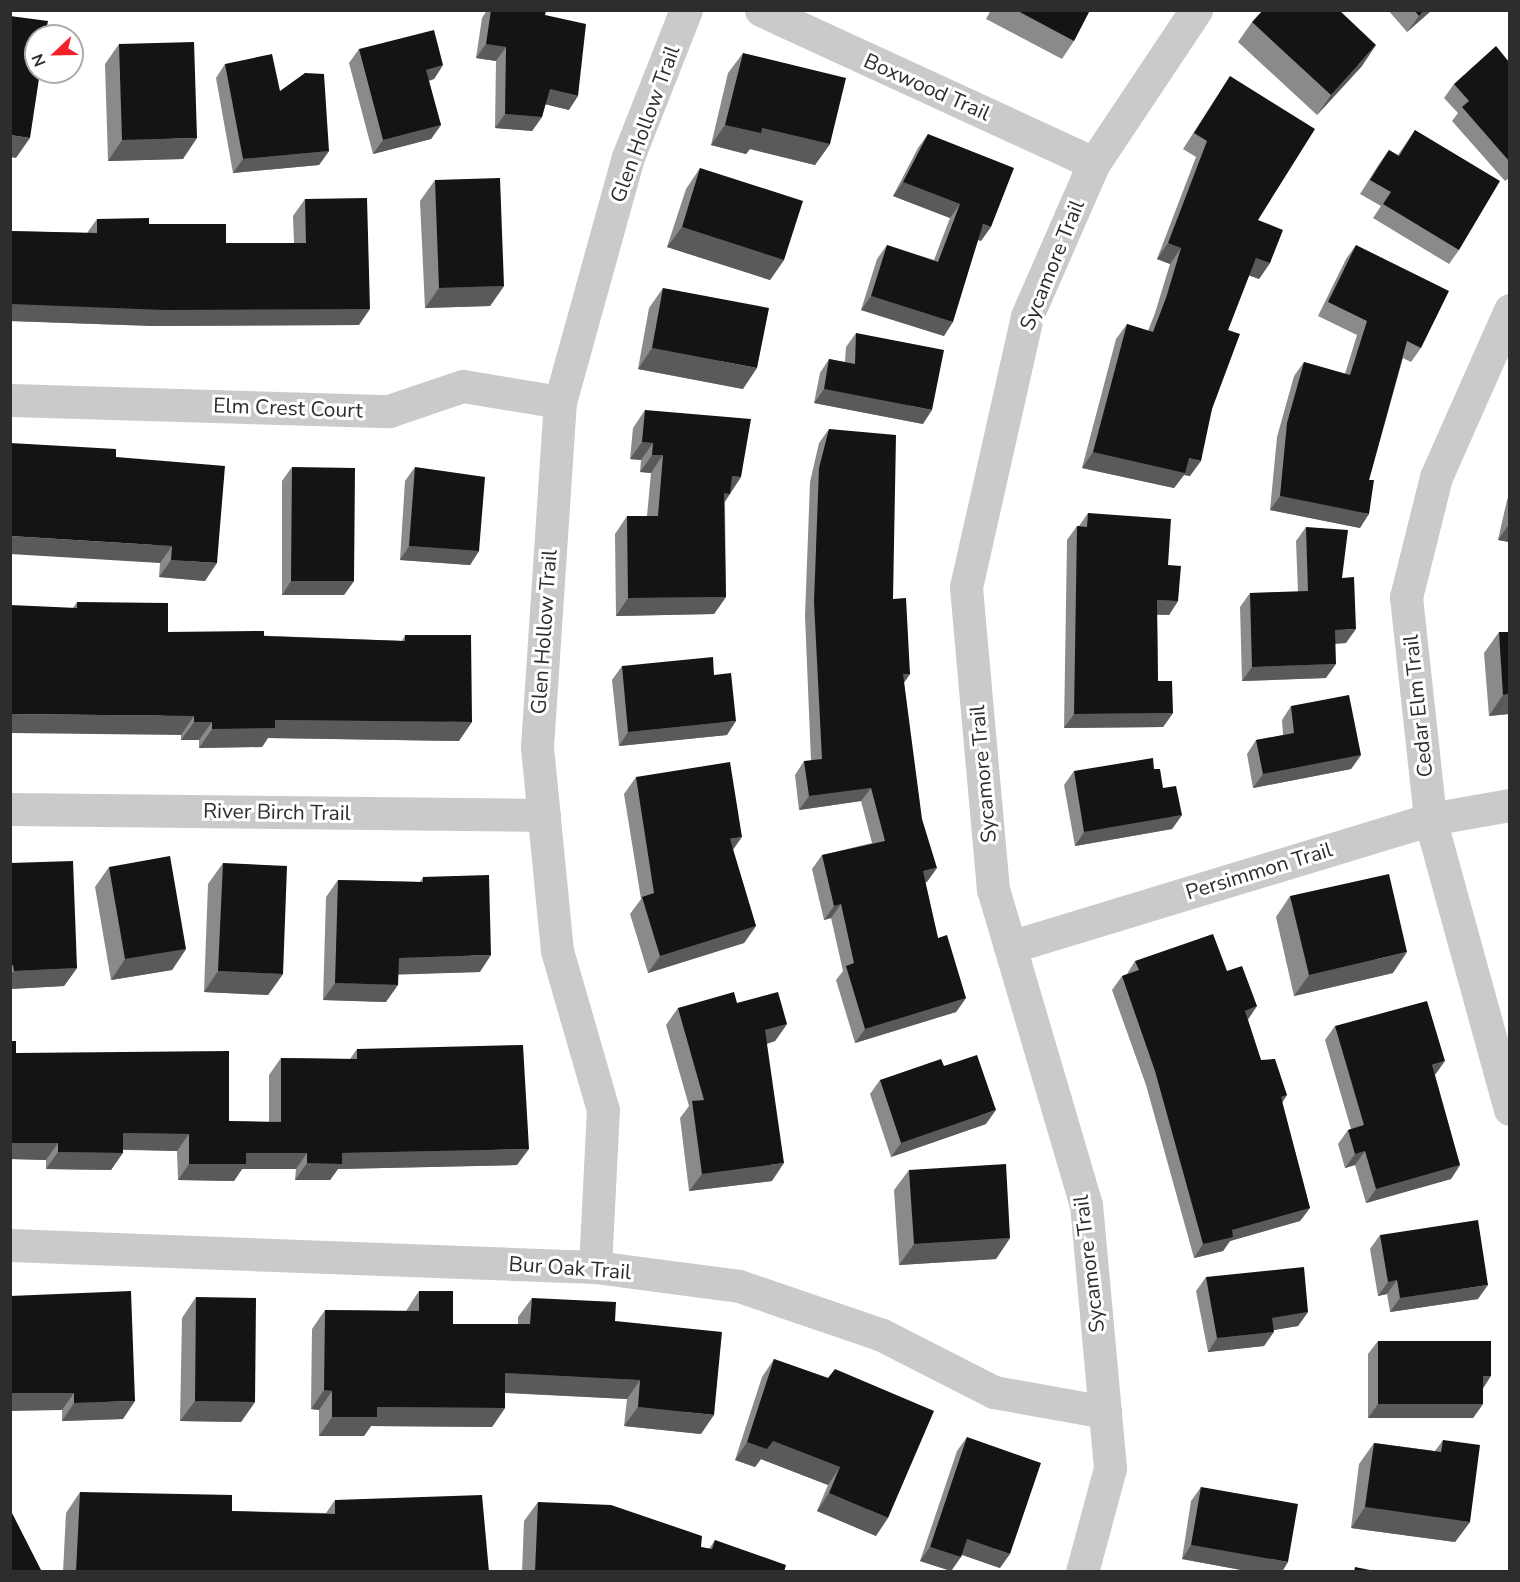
<!DOCTYPE html>
<html>
<head>
<meta charset="utf-8">
<style>
  body { margin:0 }
  #map { position:relative; width:1520px; height:1582px; overflow:hidden; background:#fff; font-family:"Nunito Sans",sans-serif }
  div>[style] { position:absolute }
  [style*='--x'] { left:calc(var(--x)*1px); top:calc(var(--y)*1px); width:calc(var(--w)*1px); rotate:calc(var(--a)*1deg) }
  .minor>* { height:33px; margin:-16.5px; padding:0 16.5px; transform-origin:16.5px; border-radius:16.5px; background:#cacaca }
  .wall>* { inset:0; background:#8a8a8a }
  .shaded-wall>* { inset:0; background:#5a5a5a }
  .building>* { inset:0; background:#141414 }
  span { translate:-50% -50%; white-space:nowrap; text-align:center; line-height:1.15; -webkit-text-stroke:6px #fff; paint-order:stroke }
  .street-label { font-size:21px; color:#2d2d2d }
  .frame { position:absolute; inset:0; border:12px solid #2d2d2d; pointer-events:none }
  .north { position:absolute; left:24px; top:24px; width:60px; height:60px; box-sizing:border-box; background:#fff; border:2px solid #ababab; border-radius:50%; rotate:248deg; font-size:16px; font-weight:700; line-height:24px; text-align:center; color:#2d2d2d }
  .north::after { content:''; display:block; margin:auto; width:21px; height:27px; background:#f2212a; clip-path:polygon(50% 0,100% 100%,50% 72%,0 100%) }
</style>
</head>
<body>
<div id="map">
  <div class="minor">
    <div style="--x:761;--y:10;--w:366;--a:24.7"></div>
    <div style="--x:1510;--y:310;--w:183;--a:113.9"></div>
    <div style="--x:1436;--y:477;--w:124;--a:104"></div>
    <div style="--x:1406;--y:597;--w:223;--a:83.8"></div>
    <div style="--x:1430;--y:819;--w:301;--a:74.6"></div>
    <div style="--x:10;--y:400;--w:379;--a:1.7"></div>
    <div style="--x:389;--y:411;--w:78;--a:-18.7"></div>
    <div style="--x:463;--y:386;--w:98;--a:9.4"></div>
    <div style="--x:10;--y:809;--w:534;--a:0.64"></div>
    <div style="--x:1010;--y:947;--w:439;--a:-16.9"></div>
    <div style="--x:1430;--y:819;--w:81;--a:-9.9"></div>
    <div style="--x:10;--y:1245;--w:585;--a:2.15"></div>
    <div style="--x:595;--y:1267;--w:145;--a:7.5"></div>
    <div style="--x:739;--y:1286;--w:151;--a:18.9"></div>
    <div style="--x:882;--y:1335;--w:126;--a:27"></div>
    <div style="--x:994;--y:1392;--w:113;--a:10.2"></div>
    <div style="--x:595;--y:1267;--w:157;--a:-87.1"></div>
    <div style="--x:603;--y:1110;--w:166;--a:-106.1"></div>
    <div style="--x:557;--y:951;--w:205;--a:-95.6"></div>
    <div style="--x:537;--y:747;--w:346;--a:-86.2"></div>
    <div style="--x:560;--y:402;--w:254;--a:-74.5"></div>
    <div style="--x:628;--y:157;--w:158;--a:-68.5"></div>
    <div style="--x:1082;--y:1572;--w:108;--a:-74.9"></div>
    <div style="--x:1110;--y:1468;--w:264;--a:-95.2"></div>
    <div style="--x:1086;--y:1205;--w:328;--a:-106.4"></div>
    <div style="--x:993;--y:890;--w:304;--a:-95.1"></div>
    <div style="--x:966;--y:587;--w:278;--a:-77.3"></div>
    <div style="--x:1027;--y:316;--w:167;--a:-66.4"></div>
    <div style="--x:1094;--y:163;--w:184;--a:-56.3"></div>
  </div>
  <div class="wall">
    <div style="clip-path:polygon(487px 10px,546px 10px,545px 15px,569px 110px,545px 104px,542px 117px,532px 131px,495px 128px,496px 61px,476px 58px,482px 18px)"></div>
    <div style="clip-path:polygon(991px 10px,1090px 10px,1074px 41px,1062px 59px,986px 19px)"></div>
    <div style="clip-path:polygon(1388px 10px,1432px 10px,1407px 32px)"></div>
    <div style="clip-path:polygon(1252px 22px,1362px 66px,1317px 115px,1238px 42px)"></div>
    <div style="clip-path:polygon(119px 44px,183px 159px,108px 161px,105px 64px)"></div>
    <div style="clip-path:polygon(359px 49px,443px 65px,434px 79px,429px 81px,441px 125px,431px 139px,373px 154px,349px 63px)"></div>
    <div style="clip-path:polygon(743px 53px,830px 144px,815px 165px,750px 149px,746px 154px,711px 145px,728px 73px)"></div>
    <div style="clip-path:polygon(1509px 62px,1509px 178px,1505px 181px,1452px 121px,1458px 113px,1444px 98px,1454px 84px)"></div>
    <div style="clip-path:polygon(225px 64px,280px 91px,329px 151px,319px 165px,233px 173px,216px 78px)"></div>
    <div style="clip-path:polygon(1230px 76px,1258px 220px,1270px 263px,1259px 279px,1249px 275px,1228px 330px,1212px 409px,1190px 476px,1184px 475px,1174px 488px,1082px 468px,1116px 339px,1127px 324px,1148px 331px,1155px 313px,1170px 264px,1157px 259px,1196px 157px,1183px 149px)"></div>
    <div style="clip-path:polygon(1415px 130px,1459px 250px,1449px 264px,1373px 218px,1381px 206px,1360px 194px,1379px 164px,1389px 150px,1398px 155px)"></div>
    <div style="clip-path:polygon(928px 134px,981px 241px,978px 240px,944px 336px,861px 310px,877px 259px,887px 245px,934px 260px,950px 218px,893px 196px,918px 148px)"></div>
    <div style="clip-path:polygon(700px 168px,784px 260px,770px 280px,667px 247px,686px 189px)"></div>
    <div style="clip-path:polygon(435px 180px,504px 286px,490px 306px,425px 308px,420px 201px)"></div>
    <div style="clip-path:polygon(305px 199px,359px 325px,154px 326px,10px 321px,10px 231px,87px 233px,97px 219px,149px 224px,226px 243px,294px 243px,293px 216px)"></div>
    <div style="clip-path:polygon(1356px 245px,1421px 348px,1411px 362px,1403px 358px,1369px 480px,1360px 528px,1270px 510px,1277px 437px,1294px 376px,1304px 362px,1345px 374px,1357px 335px,1318px 316px,1346px 259px)"></div>
    <div style="clip-path:polygon(663px 288px,743px 389px,638px 369px,649px 308px)"></div>
    <div style="clip-path:polygon(856px 333px,923px 424px,814px 403px,820px 373px,829px 359px,845px 362px,846px 347px)"></div>
    <div style="clip-path:polygon(645px 410px,741px 477px,725px 502px,726px 597px,714px 614px,616px 616px,615px 534px,627px 516px,647px 516px,651px 473px,640px 472px,641px 460px,630px 459px,633px 428px)"></div>
    <div style="clip-path:polygon(829px 429px,893px 599px,910px 674px,904px 683px,927px 882px,925px 882px,938px 938px,966px 998px,956px 1012px,855px 1043px,836px 980px,843px 971px,831px 918px,824px 920px,812px 869px,822px 855px,872px 843px,861px 801px,799px 810px,795px 775px,804px 761px,811px 761px,805px 616px,810px 482px,819px 443px)"></div>
    <div style="clip-path:polygon(116px 457px,205px 581px,159px 577px,160px 563px)"></div>
    <div style="clip-path:polygon(292px 467px,354px 581px,344px 595px,282px 595px,282px 481px)"></div>
    <div style="clip-path:polygon(415px 467px,479px 551px,470px 565px,400px 560px,405px 481px)"></div>
    <div style="clip-path:polygon(1509px 497px,1509px 542px,1498px 540px,1507px 500px)"></div>
    <div style="clip-path:polygon(1088px 513px,1168px 565px,1178px 601px,1169px 615px,1157px 615px,1158px 681px,1173px 713px,1163px 727px,1064px 728px,1067px 540px,1077px 526px,1079px 526px)"></div>
    <div style="clip-path:polygon(1306px 527px,1342px 578px,1346px 643px,1335px 644px,1326px 678px,1242px 681px,1240px 607px,1250px 593px,1298px 592px,1296px 541px)"></div>
    <div style="clip-path:polygon(77px 602px,168px 632px,402px 641px,405px 635px,459px 741px,268px 738px,262px 747px,199px 748px,199px 740px,181px 740px,181px 735px,73px 608px)"></div>
    <div style="clip-path:polygon(1499px 632px,1509px 714px,1489px 716px,1484px 653px)"></div>
    <div style="clip-path:polygon(622px 666px,714px 675px,727px 735px,619px 746px,612px 680px)"></div>
    <div style="clip-path:polygon(1291px 706px,1361px 755px,1351px 769px,1253px 788px,1247px 754px,1256px 740px,1283px 735px,1282px 720px)"></div>
    <div style="clip-path:polygon(1154px 769px,1163px 788px,1182px 815px,1172px 829px,1075px 846px,1064px 785px,1074px 771px)"></div>
    <div style="clip-path:polygon(636px 777px,733px 850px,756px 926px,744px 943px,648px 973px,630px 914px,641px 899px,624px 794px)"></div>
    <div style="clip-path:polygon(10px 863px,77px 968px,64px 986px,10px 989px)"></div>
    <div style="clip-path:polygon(223px 863px,283px 974px,268px 995px,204px 992px,208px 884px)"></div>
    <div style="clip-path:polygon(109px 867px,186px 949px,172px 970px,111px 980px,95px 887px)"></div>
    <div style="clip-path:polygon(423px 877px,480px 972px,398px 974px,386px 1002px,323px 1000px,326px 897px,338px 880px,420px 882px)"></div>
    <div style="clip-path:polygon(1290px 896px,1393px 973px,1294px 996px,1276px 917px)"></div>
    <div style="clip-path:polygon(1135px 961px,1227px 971px,1257px 1006px,1248px 1020px,1261px 1060px,1287px 1095px,1282px 1102px,1310px 1208px,1300px 1221px,1230px 1241px,1223px 1251px,1194px 1258px,1146px 1085px,1112px 990px,1122px 976px,1127px 974px)"></div>
    <div style="clip-path:polygon(737px 1003px,787px 1024px,775px 1041px,767px 1044px,772px 1181px,689px 1191px,680px 1118px,689px 1106px,666px 1025px,678px 1008px)"></div>
    <div style="clip-path:polygon(1335px 1026px,1435px 1075px,1460px 1165px,1451px 1179px,1366px 1203px,1355px 1165px,1345px 1168px,1338px 1144px,1348px 1130px,1351px 1129px,1325px 1040px)"></div>
    <div style="clip-path:polygon(10px 1041px,16px 1053px,229px 1121px,269px 1122px,269px 1075px,281px 1058px,350px 1059px,357px 1049px,517px 1165px,338px 1169px,330px 1180px,295px 1180px,296px 1169px,242px 1169px,234px 1181px,178px 1180px,177px 1151px,123px 1150px,111px 1170px,46px 1169px,46px 1160px,10px 1159px)"></div>
    <div style="clip-path:polygon(944px 1066px,986px 1124px,891px 1157px,870px 1094px,880px 1080px)"></div>
    <div style="clip-path:polygon(909px 1170px,1010px 1238px,996px 1259px,899px 1265px,894px 1190px)"></div>
    <div style="clip-path:polygon(1380px 1235px,1478px 1299px,1390px 1312px,1387px 1294px,1378px 1296px,1370px 1249px)"></div>
    <div style="clip-path:polygon(1206px 1277px,1308px 1312px,1298px 1326px,1273px 1330px,1264px 1346px,1208px 1352px,1196px 1291px)"></div>
    <div style="clip-path:polygon(419px 1291px,453px 1324px,518px 1324px,518px 1317px,532px 1298px,615px 1321px,701px 1434px,624px 1426px,627px 1399px,505px 1393px,505px 1408px,492px 1427px,371px 1426px,364px 1436px,319px 1436px,319px 1410px,311px 1409px,312px 1329px,325px 1310px,406px 1311px)"></div>
    <div style="clip-path:polygon(10px 1296px,123px 1419px,62px 1421px,62px 1410px)"></div>
    <div style="clip-path:polygon(196px 1297px,255px 1402px,241px 1422px,180px 1421px,182px 1318px)"></div>
    <div style="clip-path:polygon(1378px 1341px,1483px 1388px,1483px 1404px,1473px 1418px,1368px 1418px,1368px 1354px)"></div>
    <div style="clip-path:polygon(774px 1359px,828px 1378px,876px 1536px,817px 1511px,828px 1485px,761px 1459px,755px 1467px,735px 1460px,762px 1377px)"></div>
    <div style="clip-path:polygon(967px 1437px,1000px 1568px,962px 1555px,951px 1571px,920px 1561px,957px 1451px)"></div>
    <div style="clip-path:polygon(1443px 1440px,1470px 1522px,1455px 1542px,1351px 1528px,1359px 1464px,1374px 1443px,1435px 1451px)"></div>
    <div style="clip-path:polygon(1201px 1487px,1282px 1572px,1252px 1572px,1182px 1559px,1191px 1501px)"></div>
    <div style="clip-path:polygon(80px 1492px,232px 1511px,326px 1513px,335px 1500px,489px 1572px,63px 1572px,66px 1513px)"></div>
    <div style="clip-path:polygon(538px 1502px,701px 1547px,709px 1549px,715px 1540px,784px 1572px,522px 1572px,524px 1521px)"></div>
  </div>
  <div class="shaded-wall">
    <div style="clip-path:polygon(1424px 10px,1432px 10px,1407px 32px,1419px 16px)"></div>
    <div style="clip-path:polygon(486px 44px,506px 47px,496px 61px,476px 58px)"></div>
    <div style="clip-path:polygon(1376px 45px,1362px 66px,1317px 115px,1331px 95px)"></div>
    <div style="clip-path:polygon(443px 65px,434px 79px,416px 84px,426px 70px)"></div>
    <div style="clip-path:polygon(550px 89px,578px 96px,569px 110px,540px 103px)"></div>
    <div style="clip-path:polygon(505px 114px,542px 117px,532px 131px,495px 128px)"></div>
    <div style="clip-path:polygon(441px 125px,431px 139px,373px 154px,383px 140px)"></div>
    <div style="clip-path:polygon(725px 125px,762px 128px,830px 144px,815px 165px,750px 149px,746px 154px,711px 145px)"></div>
    <div style="clip-path:polygon(10px 135px,30px 138px,16px 158px,10px 157px)"></div>
    <div style="clip-path:polygon(197px 138px,183px 159px,108px 161px,122px 140px)"></div>
    <div style="clip-path:polygon(329px 151px,319px 165px,233px 173px,243px 159px)"></div>
    <div style="clip-path:polygon(903px 182px,960px 204px,950px 218px,893px 196px)"></div>
    <div style="clip-path:polygon(983px 224px,991px 227px,981px 241px,973px 238px)"></div>
    <div style="clip-path:polygon(682px 227px,784px 260px,770px 280px,667px 247px)"></div>
    <div style="clip-path:polygon(1168px 243px,1181px 248px,1170px 264px,1157px 259px)"></div>
    <div style="clip-path:polygon(1256px 258px,1270px 263px,1259px 279px,1245px 274px)"></div>
    <div style="clip-path:polygon(504px 286px,490px 306px,425px 308px,439px 288px)"></div>
    <div style="clip-path:polygon(871px 296px,953px 322px,944px 336px,861px 310px)"></div>
    <div style="clip-path:polygon(10px 304px,370px 309px,359px 325px,154px 326px,10px 321px)"></div>
    <div style="clip-path:polygon(652px 348px,757px 368px,743px 389px,638px 369px)"></div>
    <div style="clip-path:polygon(824px 389px,932px 410px,923px 424px,814px 403px)"></div>
    <div style="clip-path:polygon(642px 442px,653px 443px,641px 460px,630px 459px)"></div>
    <div style="clip-path:polygon(1093px 452px,1189px 458px,1201px 461px,1190px 476px,1184px 475px,1174px 488px,1082px 468px)"></div>
    <div style="clip-path:polygon(652px 455px,663px 455px,651px 473px,640px 472px)"></div>
    <div style="clip-path:polygon(732px 476px,741px 477px,718px 511px,712px 511px)"></div>
    <div style="clip-path:polygon(1280px 496px,1369px 514px,1360px 528px,1270px 510px)"></div>
    <div style="clip-path:polygon(1509px 524px,1509px 542px,1498px 540px)"></div>
    <div style="clip-path:polygon(10px 536px,172px 546px,160px 563px,10px 554px)"></div>
    <div style="clip-path:polygon(409px 546px,479px 551px,470px 565px,400px 560px)"></div>
    <div style="clip-path:polygon(171px 560px,217px 563px,205px 581px,159px 577px)"></div>
    <div style="clip-path:polygon(291px 581px,354px 581px,344px 595px,282px 595px)"></div>
    <div style="clip-path:polygon(726px 597px,714px 614px,616px 616px,628px 598px)"></div>
    <div style="clip-path:polygon(1157px 600px,1178px 601px,1169px 615px,1147px 614px)"></div>
    <div style="clip-path:polygon(1356px 629px,1346px 643px,1325px 644px,1335px 630px)"></div>
    <div style="clip-path:polygon(1336px 664px,1326px 678px,1242px 681px,1252px 667px)"></div>
    <div style="clip-path:polygon(903px 674px,910px 674px,900px 688px)"></div>
    <div style="clip-path:polygon(1509px 694px,1509px 714px,1489px 716px,1503px 695px)"></div>
    <div style="clip-path:polygon(1173px 713px,1163px 727px,1064px 728px,1074px 714px)"></div>
    <div style="clip-path:polygon(10px 714px,194px 716px,181px 735px,10px 733px)"></div>
    <div style="clip-path:polygon(275px 720px,472px 722px,459px 741px,268px 738px,262px 747px,199px 748px,212px 729px)"></div>
    <div style="clip-path:polygon(736px 721px,727px 735px,619px 746px,628px 732px)"></div>
    <div style="clip-path:polygon(194px 722px,212px 722px,199px 740px,181px 740px)"></div>
    <div style="clip-path:polygon(1361px 755px,1351px 769px,1253px 788px,1263px 774px)"></div>
    <div style="clip-path:polygon(871px 788px,861px 801px,799px 810px,809px 796px)"></div>
    <div style="clip-path:polygon(1182px 815px,1172px 829px,1075px 846px,1084px 832px)"></div>
    <div style="clip-path:polygon(742px 837px,730px 854px,730px 839px)"></div>
    <div style="clip-path:polygon(937px 868px,927px 882px,913px 885px,923px 871px)"></div>
    <div style="clip-path:polygon(841px 904px,831px 918px,824px 920px,834px 906px)"></div>
    <div style="clip-path:polygon(756px 926px,744px 943px,648px 973px,660px 956px)"></div>
    <div style="clip-path:polygon(186px 949px,172px 970px,111px 980px,125px 959px)"></div>
    <div style="clip-path:polygon(1407px 952px,1393px 973px,1294px 996px,1309px 975px)"></div>
    <div style="clip-path:polygon(491px 955px,480px 972px,387px 975px,399px 958px)"></div>
    <div style="clip-path:polygon(77px 968px,64px 986px,10px 989px,10px 975px,14px 971px)"></div>
    <div style="clip-path:polygon(218px 971px,283px 974px,268px 995px,204px 992px)"></div>
    <div style="clip-path:polygon(335px 983px,398px 985px,386px 1002px,323px 1000px)"></div>
    <div style="clip-path:polygon(966px 998px,956px 1012px,855px 1043px,865px 1029px)"></div>
    <div style="clip-path:polygon(1257px 1006px,1247px 1020px,1245px 1011px)"></div>
    <div style="clip-path:polygon(787px 1024px,775px 1041px,753px 1048px,765px 1030px)"></div>
    <div style="clip-path:polygon(1445px 1061px,1435px 1075px,1422px 1079px,1432px 1065px)"></div>
    <div style="clip-path:polygon(1287px 1095px,1278px 1109px,1281px 1097px)"></div>
    <div style="clip-path:polygon(996px 1110px,986px 1124px,891px 1157px,901px 1143px)"></div>
    <div style="clip-path:polygon(123px 1133px,189px 1134px,177px 1151px,111px 1149px)"></div>
    <div style="clip-path:polygon(10px 1143px,58px 1143px,46px 1160px,10px 1159px)"></div>
    <div style="clip-path:polygon(529px 1149px,517px 1165px,338px 1169px,330px 1180px,295px 1180px,307px 1163px,342px 1153px)"></div>
    <div style="clip-path:polygon(1365px 1151px,1355px 1165px,1345px 1168px,1355px 1154px)"></div>
    <div style="clip-path:polygon(58px 1152px,123px 1153px,111px 1170px,46px 1169px)"></div>
    <div style="clip-path:polygon(246px 1153px,307px 1153px,296px 1169px,242px 1169px,234px 1181px,178px 1180px,189px 1164px)"></div>
    <div style="clip-path:polygon(784px 1163px,772px 1181px,689px 1191px,702px 1174px)"></div>
    <div style="clip-path:polygon(1460px 1165px,1451px 1179px,1366px 1203px,1376px 1189px)"></div>
    <div style="clip-path:polygon(1310px 1208px,1300px 1221px,1230px 1241px,1223px 1251px,1194px 1258px,1203px 1244px,1232px 1230px)"></div>
    <div style="clip-path:polygon(1010px 1238px,996px 1259px,899px 1265px,914px 1244px)"></div>
    <div style="clip-path:polygon(1397px 1280px,1387px 1294px,1378px 1296px,1388px 1282px)"></div>
    <div style="clip-path:polygon(1488px 1285px,1478px 1299px,1390px 1312px,1400px 1298px)"></div>
    <div style="clip-path:polygon(1308px 1312px,1298px 1326px,1263px 1332px,1272px 1318px)"></div>
    <div style="clip-path:polygon(1274px 1332px,1264px 1346px,1208px 1352px,1217px 1338px)"></div>
    <div style="clip-path:polygon(505px 1373px,640px 1380px,627px 1399px,492px 1392px)"></div>
    <div style="clip-path:polygon(1483px 1376px,1491px 1376px,1482px 1390px)"></div>
    <div style="clip-path:polygon(324px 1390px,332px 1391px,319px 1410px,311px 1409px)"></div>
    <div style="clip-path:polygon(10px 1393px,74px 1393px,62px 1410px,10px 1411px)"></div>
    <div style="clip-path:polygon(135px 1401px,123px 1419px,62px 1421px,74px 1403px)"></div>
    <div style="clip-path:polygon(195px 1401px,255px 1402px,241px 1422px,180px 1421px)"></div>
    <div style="clip-path:polygon(1378px 1404px,1483px 1404px,1473px 1418px,1368px 1418px)"></div>
    <div style="clip-path:polygon(377px 1407px,505px 1408px,492px 1427px,371px 1426px,364px 1436px,319px 1436px,332px 1417px)"></div>
    <div style="clip-path:polygon(638px 1407px,714px 1415px,701px 1434px,624px 1426px)"></div>
    <div style="clip-path:polygon(773px 1441px,840px 1467px,828px 1485px,761px 1459px,755px 1467px,735px 1460px,747px 1442px)"></div>
    <div style="clip-path:polygon(829px 1493px,888px 1518px,876px 1536px,817px 1511px)"></div>
    <div style="clip-path:polygon(1365px 1507px,1470px 1522px,1455px 1542px,1351px 1528px)"></div>
    <div style="clip-path:polygon(967px 1539px,1010px 1554px,1000px 1568px,957px 1553px)"></div>
    <div style="clip-path:polygon(1191px 1545px,1288px 1562px,1282px 1572px,1252px 1572px,1182px 1559px)"></div>
    <div style="clip-path:polygon(930px 1547px,961px 1557px,951px 1571px,920px 1561px)"></div>
  </div>
  <div class="building">
    <div style="clip-path:polygon(491px 10px,546px 10px,545px 15px,586px 24px,578px 96px,550px 89px,542px 117px,505px 114px,506px 47px,486px 44px)"></div>
    <div style="clip-path:polygon(1016px 10px,1090px 10px,1074px 41px)"></div>
    <div style="clip-path:polygon(1263px 10px,1339px 10px,1376px 45px,1331px 95px,1252px 22px)"></div>
    <div style="clip-path:polygon(1414px 10px,1424px 10px,1419px 16px)"></div>
    <div style="clip-path:polygon(10px 16px,48px 21px,45px 36px,36px 36px,36px 72px,40px 72px,30px 138px,10px 135px)"></div>
    <div style="clip-path:polygon(434px 30px,443px 65px,426px 70px,441px 125px,383px 140px,359px 49px)"></div>
    <div style="clip-path:polygon(194px 42px,197px 138px,122px 140px,119px 44px)"></div>
    <div style="clip-path:polygon(1496px 46px,1509px 62px,1509px 161px,1462px 107px,1469px 101px,1454px 84px)"></div>
    <div style="clip-path:polygon(743px 53px,846px 78px,830px 144px,762px 128px,761px 133px,725px 125px)"></div>
    <div style="clip-path:polygon(272px 54px,280px 91px,305px 73px,324px 74px,329px 151px,243px 159px,225px 64px)"></div>
    <div style="clip-path:polygon(1230px 76px,1315px 129px,1258px 220px,1283px 230px,1270px 263px,1256px 258px,1228px 330px,1240px 334px,1212px 409px,1201px 461px,1189px 458px,1185px 473px,1093px 452px,1127px 324px,1153px 332px,1166px 298px,1181px 248px,1168px 243px,1207px 141px,1194px 133px)"></div>
    <div style="clip-path:polygon(1415px 130px,1500px 181px,1459px 250px,1383px 204px,1391px 192px,1370px 180px,1389px 150px,1399px 156px)"></div>
    <div style="clip-path:polygon(928px 134px,1014px 168px,991px 227px,983px 224px,953px 322px,871px 296px,887px 245px,938px 262px,960px 204px,903px 182px)"></div>
    <div style="clip-path:polygon(700px 168px,803px 201px,784px 260px,682px 227px)"></div>
    <div style="clip-path:polygon(500px 178px,504px 286px,439px 288px,435px 180px)"></div>
    <div style="clip-path:polygon(367px 198px,370px 309px,166px 310px,10px 304px,10px 231px,97px 233px,97px 219px,149px 218px,149px 224px,226px 224px,226px 243px,306px 243px,305px 199px)"></div>
    <div style="clip-path:polygon(1356px 245px,1449px 291px,1421px 348px,1407px 341px,1369px 480px,1374px 480px,1369px 514px,1280px 496px,1287px 423px,1304px 362px,1350px 375px,1367px 321px,1328px 302px)"></div>
    <div style="clip-path:polygon(663px 288px,769px 308px,757px 368px,652px 348px)"></div>
    <div style="clip-path:polygon(856px 333px,944px 350px,932px 410px,824px 389px,829px 359px,855px 364px)"></div>
    <div style="clip-path:polygon(645px 410px,751px 419px,741px 477px,732px 476px,730px 494px,724px 493px,726px 597px,628px 598px,627px 516px,658px 516px,663px 455px,652px 455px,653px 443px,642px 442px)"></div>
    <div style="clip-path:polygon(829px 429px,896px 435px,893px 599px,906px 598px,910px 674px,903px 674px,922px 819px,937px 868px,923px 871px,938px 938px,947px 935px,966px 998px,865px 1029px,846px 966px,854px 963px,841px 904px,834px 906px,822px 855px,885px 841px,871px 788px,809px 796px,804px 761px,822px 759px,814px 602px,819px 468px)"></div>
    <div style="clip-path:polygon(10px 443px,116px 449px,116px 457px,225px 466px,217px 563px,171px 560px,172px 546px,10px 536px)"></div>
    <div style="clip-path:polygon(292px 467px,355px 468px,354px 581px,291px 581px)"></div>
    <div style="clip-path:polygon(415px 467px,485px 477px,479px 551px,409px 546px)"></div>
    <div style="clip-path:polygon(1088px 513px,1171px 519px,1168px 565px,1181px 566px,1178px 601px,1157px 600px,1158px 681px,1172px 681px,1173px 713px,1074px 714px,1077px 526px,1087px 527px)"></div>
    <div style="clip-path:polygon(1306px 527px,1348px 530px,1342px 578px,1354px 577px,1356px 629px,1335px 630px,1336px 664px,1252px 667px,1250px 593px,1308px 591px)"></div>
    <div style="clip-path:polygon(77px 602px,168px 603px,168px 632px,264px 631px,264px 636px,405px 641px,405px 635px,471px 635px,472px 722px,275px 720px,275px 728px,212px 729px,212px 722px,194px 722px,194px 716px,10px 714px,10px 605px,77px 608px)"></div>
    <div style="clip-path:polygon(1499px 632px,1509px 632px,1509px 694px,1503px 695px)"></div>
    <div style="clip-path:polygon(713px 657px,714px 675px,731px 673px,736px 721px,628px 732px,622px 666px)"></div>
    <div style="clip-path:polygon(1349px 695px,1361px 755px,1263px 774px,1256px 740px,1294px 733px,1291px 706px)"></div>
    <div style="clip-path:polygon(1153px 758px,1154px 769px,1160px 769px,1163px 788px,1176px 786px,1182px 815px,1084px 832px,1074px 771px)"></div>
    <div style="clip-path:polygon(730px 762px,742px 837px,730px 839px,756px 926px,660px 956px,642px 897px,654px 893px,636px 777px)"></div>
    <div style="clip-path:polygon(170px 856px,186px 949px,125px 959px,109px 867px)"></div>
    <div style="clip-path:polygon(73px 861px,77px 968px,14px 971px,13px 965px,10px 965px,10px 863px)"></div>
    <div style="clip-path:polygon(223px 863px,287px 866px,283px 974px,218px 971px)"></div>
    <div style="clip-path:polygon(1389px 874px,1407px 952px,1309px 975px,1290px 896px)"></div>
    <div style="clip-path:polygon(489px 875px,491px 955px,399px 958px,398px 985px,335px 983px,338px 880px,423px 882px,423px 877px)"></div>
    <div style="clip-path:polygon(1213px 934px,1227px 971px,1242px 966px,1257px 1006px,1245px 1011px,1261px 1060px,1275px 1059px,1287px 1095px,1281px 1097px,1310px 1208px,1232px 1230px,1233px 1237px,1203px 1244px,1155px 1071px,1122px 976px,1139px 970px,1135px 961px)"></div>
    <div style="clip-path:polygon(734px 992px,737px 1003px,778px 992px,787px 1024px,765px 1030px,784px 1163px,702px 1174px,692px 1101px,704px 1100px,678px 1008px)"></div>
    <div style="clip-path:polygon(1427px 1001px,1445px 1061px,1432px 1065px,1460px 1165px,1376px 1189px,1365px 1151px,1355px 1154px,1348px 1130px,1364px 1125px,1335px 1026px)"></div>
    <div style="clip-path:polygon(10px 1041px,16px 1041px,16px 1053px,229px 1051px,229px 1121px,281px 1122px,281px 1058px,357px 1059px,357px 1049px,523px 1045px,529px 1149px,342px 1153px,342px 1164px,307px 1163px,307px 1153px,246px 1153px,246px 1164px,189px 1164px,189px 1134px,123px 1133px,123px 1153px,58px 1152px,58px 1143px,10px 1143px)"></div>
    <div style="clip-path:polygon(977px 1055px,996px 1110px,901px 1143px,880px 1080px,941px 1059px,944px 1066px)"></div>
    <div style="clip-path:polygon(1006px 1164px,1010px 1238px,914px 1244px,909px 1170px)"></div>
    <div style="clip-path:polygon(1478px 1220px,1488px 1285px,1400px 1298px,1397px 1280px,1388px 1282px,1380px 1235px)"></div>
    <div style="clip-path:polygon(1304px 1267px,1308px 1312px,1272px 1318px,1274px 1332px,1217px 1338px,1206px 1277px)"></div>
    <div style="clip-path:polygon(131px 1291px,135px 1401px,74px 1403px,74px 1393px,10px 1393px,10px 1296px)"></div>
    <div style="clip-path:polygon(419px 1291px,453px 1291px,453px 1324px,530px 1324px,532px 1298px,616px 1302px,615px 1321px,722px 1332px,714px 1415px,638px 1407px,640px 1380px,505px 1373px,505px 1408px,377px 1407px,377px 1417px,332px 1417px,332px 1391px,324px 1390px,325px 1310px,419px 1311px)"></div>
    <div style="clip-path:polygon(196px 1297px,256px 1298px,255px 1402px,195px 1401px)"></div>
    <div style="clip-path:polygon(1378px 1341px,1491px 1341px,1491px 1376px,1483px 1376px,1483px 1404px,1378px 1404px)"></div>
    <div style="clip-path:polygon(774px 1359px,828px 1378px,835px 1369px,934px 1411px,888px 1518px,829px 1493px,840px 1467px,773px 1441px,767px 1449px,747px 1442px)"></div>
    <div style="clip-path:polygon(967px 1437px,1041px 1463px,1010px 1554px,967px 1539px,961px 1557px,930px 1547px)"></div>
    <div style="clip-path:polygon(1443px 1440px,1480px 1445px,1470px 1522px,1365px 1507px,1374px 1443px,1441px 1452px)"></div>
    <div style="clip-path:polygon(1201px 1487px,1298px 1504px,1288px 1562px,1191px 1545px)"></div>
    <div style="clip-path:polygon(80px 1492px,232px 1495px,232px 1511px,335px 1514px,335px 1500px,482px 1495px,489px 1572px,76px 1572px)"></div>
    <div style="clip-path:polygon(538px 1502px,611px 1505px,702px 1536px,701px 1547px,712px 1549px,715px 1540px,786px 1565px,784px 1572px,535px 1572px)"></div>
    <div style="clip-path:polygon(11px 1511px,42px 1572px,10px 1572px)"></div>
    <div style="clip-path:polygon(1355px 1567px,1380px 1572px,1354px 1572px)"></div>
  </div>
  <div class="street-label">
    <span style="left:927px;top:87px;rotate:24deg">Boxwood Trail</span>
    <span style="left:645px;top:124px;rotate:-70deg">Glen Hollow Trail</span>
    <span style="left:1052px;top:265px;rotate:-68deg">Sycamore Trail</span>
    <span style="left:288px;top:408px;rotate:2deg">Elm Crest Court</span>
    <span style="left:544px;top:632px;rotate:-86deg">Glen Hollow Trail</span>
    <span style="left:1418px;top:706px;rotate:-96deg">Cedar Elm Trail</span>
    <span style="left:983px;top:774px;rotate:-95deg">Sycamore Trail</span>
    <span style="left:277px;top:812px;rotate:1deg">River Birch Trail</span>
    <span style="left:1259px;top:871px;rotate:-17deg">Persimmon Trail</span>
    <span style="left:1089px;top:1264px;rotate:-97deg">Sycamore Trail</span>
    <span style="left:570px;top:1268px;rotate:4deg">Bur Oak Trail</span>
  </div>
  <div class="frame"></div>
  <div class="north">N</div>
</div>
</body>
</html>
